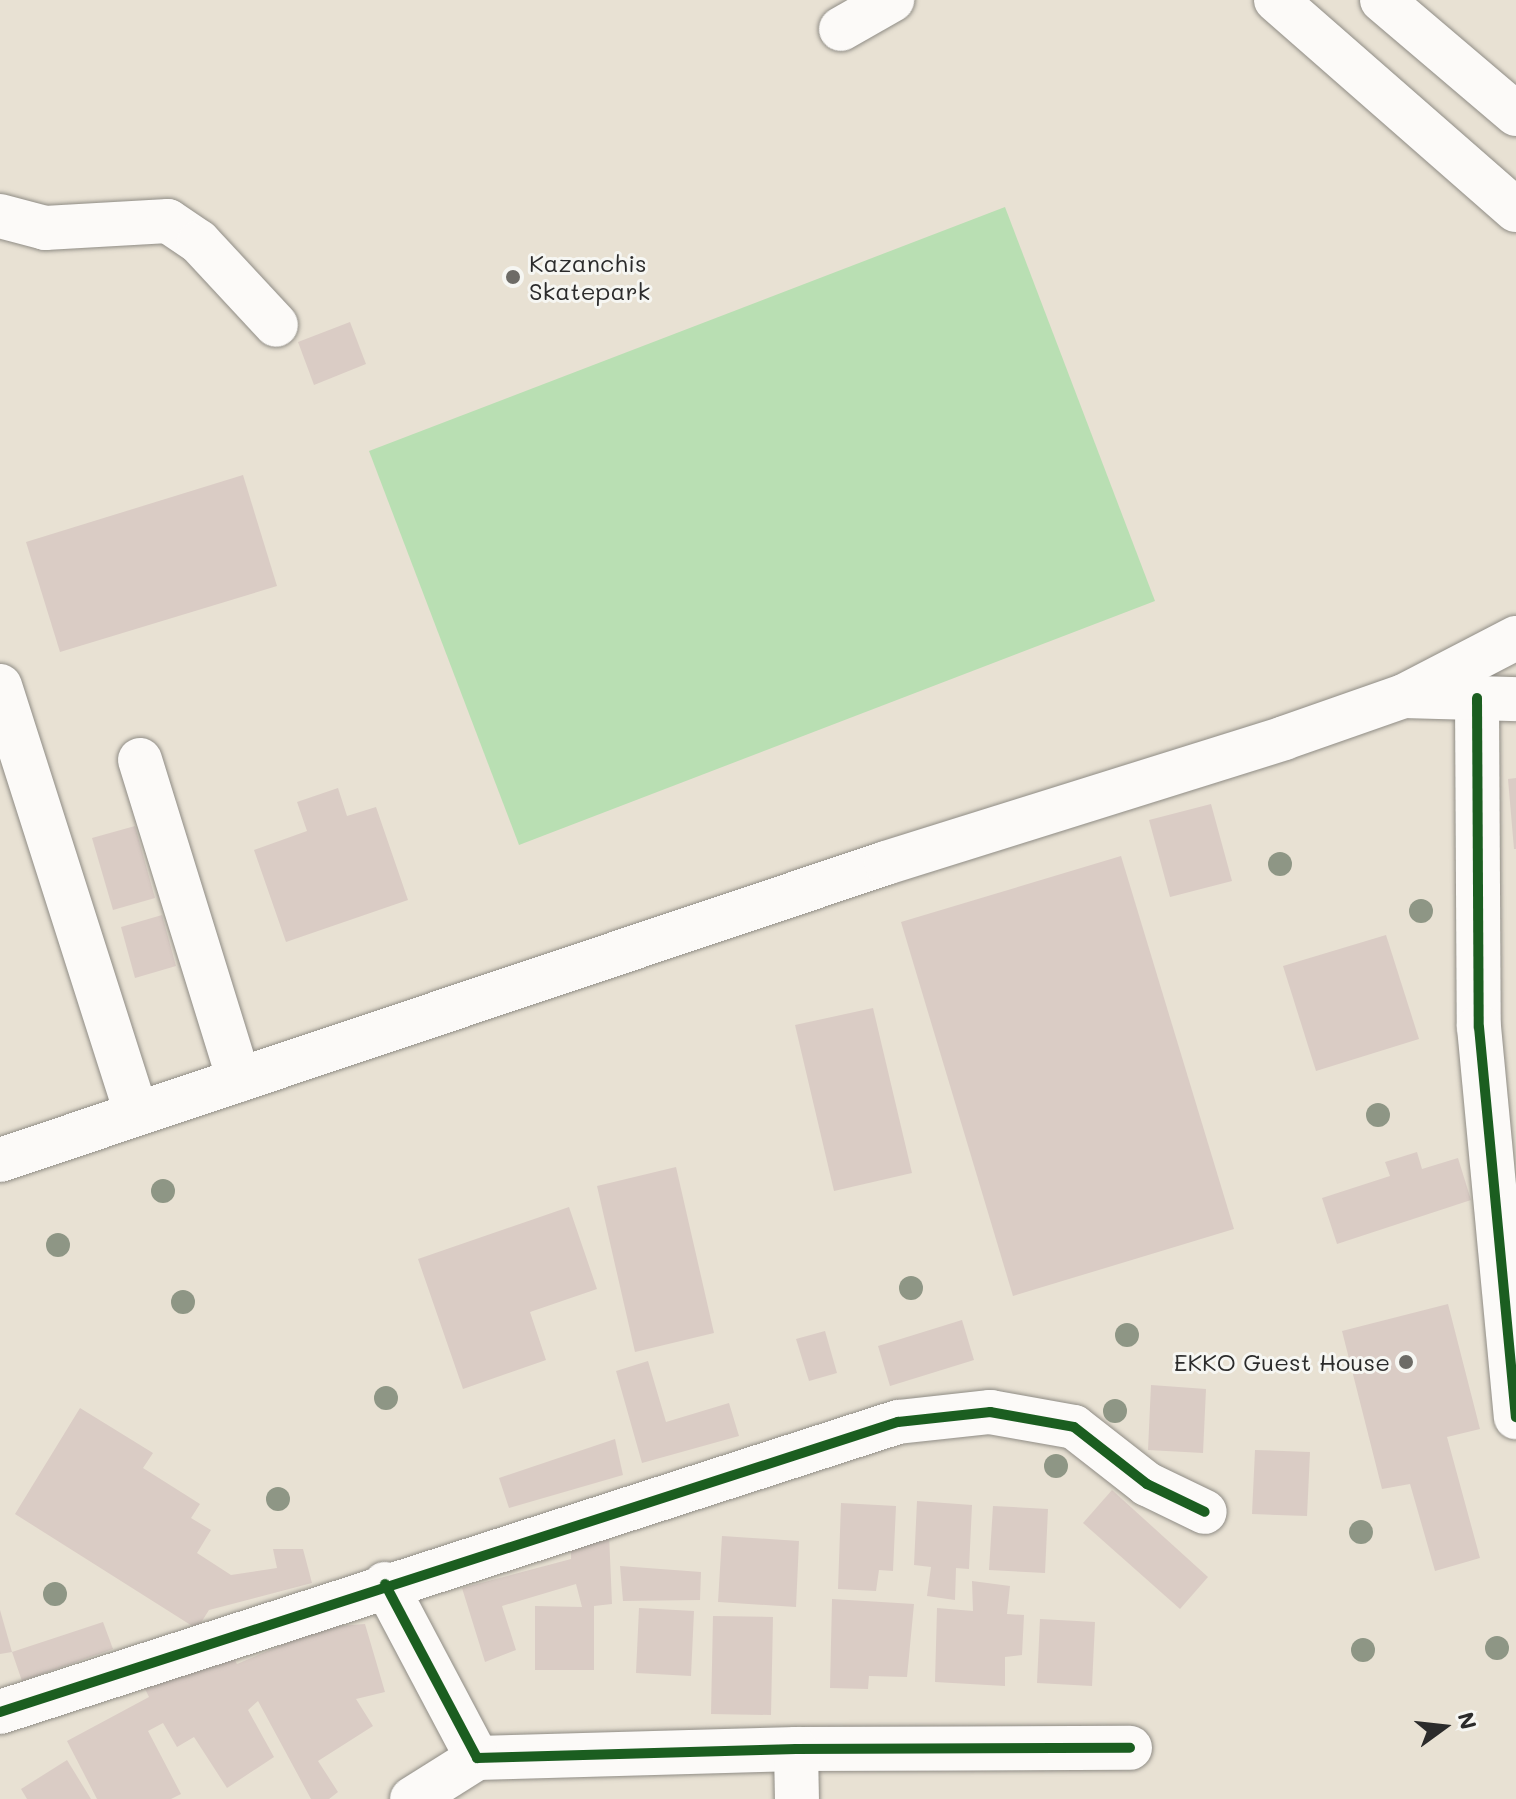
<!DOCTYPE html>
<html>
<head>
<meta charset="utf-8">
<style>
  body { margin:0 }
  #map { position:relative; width:1516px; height:1799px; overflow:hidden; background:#e8e1d3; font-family:Mali,sans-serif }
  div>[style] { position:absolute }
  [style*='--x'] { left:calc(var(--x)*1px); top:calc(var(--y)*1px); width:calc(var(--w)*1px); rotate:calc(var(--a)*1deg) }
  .green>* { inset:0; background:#b9dfb3 }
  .building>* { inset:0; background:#daccc5 }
  .roads { filter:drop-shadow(0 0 2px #8f8c85) drop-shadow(0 0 2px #8f8c85) }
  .minor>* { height:44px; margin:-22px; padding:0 22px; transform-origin:22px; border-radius:22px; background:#fcfaf8 }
  .major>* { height:44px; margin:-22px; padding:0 22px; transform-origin:22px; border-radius:22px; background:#fcfaf8 }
  .cycleway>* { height:10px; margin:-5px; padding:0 5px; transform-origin:5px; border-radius:5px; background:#1b5e20 }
  .trees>* { width:24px; height:24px; margin:-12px; border-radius:50%; background:#8e9685 }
  .dots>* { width:22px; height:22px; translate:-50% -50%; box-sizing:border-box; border:4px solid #f6f6f2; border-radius:50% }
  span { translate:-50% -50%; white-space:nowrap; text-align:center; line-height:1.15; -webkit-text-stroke:6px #f6f6f2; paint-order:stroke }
  .poi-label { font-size:24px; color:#2b2b2b }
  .left { translate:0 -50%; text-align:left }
  .right { translate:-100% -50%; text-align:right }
  .north { position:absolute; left:1404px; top:1687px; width:80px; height:80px; -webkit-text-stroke:6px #f6f6f2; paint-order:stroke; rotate:75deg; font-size:22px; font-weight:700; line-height:32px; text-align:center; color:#2b2b2b }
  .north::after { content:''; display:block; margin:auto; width:28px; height:36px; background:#2b2b2b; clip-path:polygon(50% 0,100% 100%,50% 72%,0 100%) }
</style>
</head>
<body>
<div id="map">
  <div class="green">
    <div style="clip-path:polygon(1005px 207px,1155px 601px,519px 845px,369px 451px)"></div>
  </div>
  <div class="building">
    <div style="clip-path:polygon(350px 322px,366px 364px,314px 385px,298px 342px)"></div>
    <div style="clip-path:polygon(243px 475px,277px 586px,60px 652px,26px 542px)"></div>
    <div style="clip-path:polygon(1516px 778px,1516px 849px,1514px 849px,1508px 779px)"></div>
    <div style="clip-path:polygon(338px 788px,347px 816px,376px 807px,408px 900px,286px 942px,254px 850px,307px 831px,297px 802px)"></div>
    <div style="clip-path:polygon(1211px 804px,1232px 881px,1170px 897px,1149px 820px)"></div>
    <div style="clip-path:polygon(135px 826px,155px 898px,113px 910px,92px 838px)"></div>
    <div style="clip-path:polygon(1121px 856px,1234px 1229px,1013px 1296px,901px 922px)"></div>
    <div style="clip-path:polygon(162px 915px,176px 966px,135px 978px,121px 927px)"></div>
    <div style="clip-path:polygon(1386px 935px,1419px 1039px,1316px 1071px,1283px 966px)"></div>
    <div style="clip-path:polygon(873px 1008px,912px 1173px,834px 1191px,795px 1025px)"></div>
    <div style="clip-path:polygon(1417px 1152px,1422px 1169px,1458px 1158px,1471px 1200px,1337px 1244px,1322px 1198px,1390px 1176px,1385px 1162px)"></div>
    <div style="clip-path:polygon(676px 1167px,714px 1333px,635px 1352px,597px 1186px)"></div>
    <div style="clip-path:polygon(569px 1207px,597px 1289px,530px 1312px,546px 1360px,463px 1389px,418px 1259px)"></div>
    <div style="clip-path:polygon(1448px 1304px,1480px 1429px,1447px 1437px,1480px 1558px,1435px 1571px,1410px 1484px,1382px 1489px,1342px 1331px)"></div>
    <div style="clip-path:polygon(962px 1320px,974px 1360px,890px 1386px,878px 1346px)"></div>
    <div style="clip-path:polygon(825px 1331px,837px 1373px,809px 1381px,796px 1339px)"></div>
    <div style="clip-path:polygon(648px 1361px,666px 1422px,729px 1403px,739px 1436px,642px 1463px,616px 1371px)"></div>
    <div style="clip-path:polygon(1151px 1385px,1206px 1389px,1203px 1453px,1148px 1450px)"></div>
    <div style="clip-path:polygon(80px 1408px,153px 1453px,143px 1468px,200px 1504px,191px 1518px,211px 1530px,197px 1553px,231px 1575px,277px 1568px,273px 1549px,303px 1549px,312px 1583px,209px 1610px,197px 1629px,15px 1514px)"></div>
    <div style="clip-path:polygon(615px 1439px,623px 1475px,509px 1508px,499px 1478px)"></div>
    <div style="clip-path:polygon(1255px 1450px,1310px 1452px,1307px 1516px,1252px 1514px)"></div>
    <div style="clip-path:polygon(1112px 1490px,1208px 1577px,1180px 1609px,1083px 1523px)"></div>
    <div style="clip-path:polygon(917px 1501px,972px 1505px,969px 1569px,956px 1568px,955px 1600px,927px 1596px,931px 1567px,914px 1565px)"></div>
    <div style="clip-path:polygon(841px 1503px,896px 1506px,893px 1571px,879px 1570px,876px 1591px,838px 1589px)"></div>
    <div style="clip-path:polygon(993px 1506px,1048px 1509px,1045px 1573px,989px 1570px)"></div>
    <div style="clip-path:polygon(609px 1534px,612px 1604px,594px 1606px,594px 1670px,535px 1670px,535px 1606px,582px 1607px,576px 1584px,502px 1606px,516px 1650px,485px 1662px,462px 1588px,571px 1559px,571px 1545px)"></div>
    <div style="clip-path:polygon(722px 1536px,799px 1541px,796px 1607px,718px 1602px)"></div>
    <div style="clip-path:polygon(620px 1566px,701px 1572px,700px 1600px,623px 1601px)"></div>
    <div style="clip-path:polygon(972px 1581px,1010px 1586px,1007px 1614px,1024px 1615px,1022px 1655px,1005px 1657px,1005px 1686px,935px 1682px,937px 1608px,973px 1611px)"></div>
    <div style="clip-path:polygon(832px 1599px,914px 1604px,907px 1677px,869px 1676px,868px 1689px,830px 1688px)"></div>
    <div style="clip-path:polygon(639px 1608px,694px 1611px,691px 1676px,636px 1673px)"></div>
    <div style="clip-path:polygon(0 1610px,12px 1652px,0 1654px)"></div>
    <div style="clip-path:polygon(713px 1616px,773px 1617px,771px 1715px,711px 1714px)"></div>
    <div style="clip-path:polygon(1040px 1619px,1095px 1622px,1092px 1686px,1037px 1683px)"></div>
    <div style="clip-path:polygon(103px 1622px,113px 1649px,22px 1681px,12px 1652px)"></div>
    <div style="clip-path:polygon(365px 1624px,385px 1692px,356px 1699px,373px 1726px,318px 1761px,338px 1792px,329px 1799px,311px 1799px,258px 1701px,248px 1710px,274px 1757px,227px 1788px,194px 1737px,177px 1747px,163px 1723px,148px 1731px,181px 1794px,171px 1799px,97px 1799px,67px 1741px,149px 1697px,141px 1681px,232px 1655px,237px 1664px,325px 1627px)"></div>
    <div style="clip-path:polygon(67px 1760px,91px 1799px,27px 1799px,21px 1789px)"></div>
  </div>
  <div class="roads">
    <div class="minor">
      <div style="--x:841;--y:29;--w:59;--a:-29.6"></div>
      <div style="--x:0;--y:216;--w:47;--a:14.9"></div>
      <div style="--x:45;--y:228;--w:123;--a:-3.3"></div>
      <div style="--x:168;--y:221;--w:37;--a:34"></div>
      <div style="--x:199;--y:242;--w:113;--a:47.1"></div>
      <div style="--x:0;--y:686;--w:449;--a:72.3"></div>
      <div style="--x:1477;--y:698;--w:329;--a:89.7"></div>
      <div style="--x:1479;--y:1027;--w:392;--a:84.6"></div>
      <div style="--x:140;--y:760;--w:335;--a:72.8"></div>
      <div style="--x:385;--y:1584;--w:197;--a:62.1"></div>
      <div style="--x:477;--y:1758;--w:319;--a:-1.6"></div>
      <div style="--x:796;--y:1749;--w:334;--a:-0.2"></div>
      <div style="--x:0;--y:1712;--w:944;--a:-17.9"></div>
      <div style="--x:898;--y:1422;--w:93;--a:-6.2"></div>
      <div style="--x:990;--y:1412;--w:85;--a:10.1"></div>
      <div style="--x:1074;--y:1427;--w:93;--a:38"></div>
      <div style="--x:1147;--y:1484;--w:64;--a:25.8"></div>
      <div style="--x:796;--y:1749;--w:50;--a:88.9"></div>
      <div style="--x:412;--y:1799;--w:77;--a:-32.2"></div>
    </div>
    <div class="major">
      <div style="--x:1276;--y:0;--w:319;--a:41.2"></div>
      <div style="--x:1382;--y:0;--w:176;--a:40.4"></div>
      <div style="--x:1407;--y:696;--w:109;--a:1.6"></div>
      <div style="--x:0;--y:1160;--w:934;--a:-18.53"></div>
      <div style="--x:886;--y:863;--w:417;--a:-17.4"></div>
      <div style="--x:1284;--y:738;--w:127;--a:-19.3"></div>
      <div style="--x:1404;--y:696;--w:126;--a:-27.4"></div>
    </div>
  </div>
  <div class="cycleway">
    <div style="--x:1477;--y:698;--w:329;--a:89.7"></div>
    <div style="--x:1479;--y:1027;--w:392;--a:84.6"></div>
    <div style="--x:385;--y:1584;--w:197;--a:62.1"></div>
    <div style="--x:477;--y:1758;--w:319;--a:-1.6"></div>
    <div style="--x:796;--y:1749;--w:334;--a:-0.2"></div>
    <div style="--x:0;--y:1712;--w:944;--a:-17.9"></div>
    <div style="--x:898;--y:1422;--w:93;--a:-6.2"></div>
    <div style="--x:990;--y:1412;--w:85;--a:10.1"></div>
    <div style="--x:1074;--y:1427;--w:93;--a:38"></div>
    <div style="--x:1147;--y:1484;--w:64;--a:25.8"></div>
  </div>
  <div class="trees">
    <div style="left:1280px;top:864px"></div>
    <div style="left:1421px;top:911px"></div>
    <div style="left:1378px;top:1115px"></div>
    <div style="left:163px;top:1191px"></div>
    <div style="left:58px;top:1245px"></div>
    <div style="left:911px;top:1288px"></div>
    <div style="left:183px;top:1302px"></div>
    <div style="left:1127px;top:1335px"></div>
    <div style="left:386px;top:1398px"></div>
    <div style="left:1115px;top:1411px"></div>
    <div style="left:1056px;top:1466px"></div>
    <div style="left:278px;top:1499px"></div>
    <div style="left:1361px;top:1532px"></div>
    <div style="left:55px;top:1594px"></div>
    <div style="left:1497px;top:1648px"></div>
    <div style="left:1363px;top:1650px"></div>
  </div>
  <div class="dots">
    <div style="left:513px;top:277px;background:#6d6b66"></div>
    <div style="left:1406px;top:1362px;background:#6d6b66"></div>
  </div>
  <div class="poi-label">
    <span class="left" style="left:529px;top:277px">Kazanchis<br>Skatepark</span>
    <span class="right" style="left:1390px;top:1362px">EKKO Guest House</span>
  </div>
  <div class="north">N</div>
</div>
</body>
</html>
